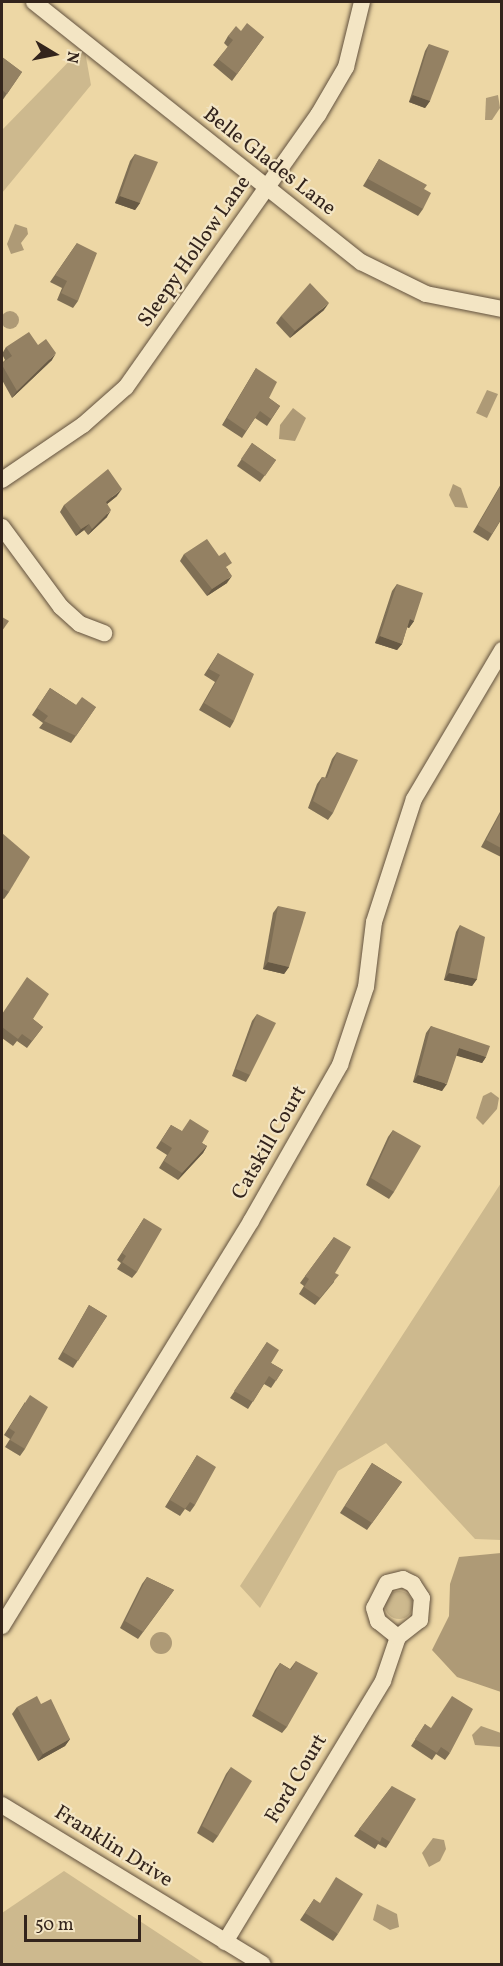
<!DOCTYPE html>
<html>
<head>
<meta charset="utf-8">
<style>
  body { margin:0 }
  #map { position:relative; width:503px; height:1966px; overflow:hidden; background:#edd7a5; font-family:Vollkorn,serif }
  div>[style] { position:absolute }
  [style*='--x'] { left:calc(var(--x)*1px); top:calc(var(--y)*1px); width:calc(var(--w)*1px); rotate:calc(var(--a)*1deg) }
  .green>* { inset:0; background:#cdb98e }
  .round { border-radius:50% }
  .water>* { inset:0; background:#ae9a76 }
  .roads { filter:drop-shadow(0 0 2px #62513e) drop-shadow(0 0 2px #62513e) }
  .minor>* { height:16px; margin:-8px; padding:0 8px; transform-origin:8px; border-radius:8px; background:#f3e5c4 }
  .wall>* { inset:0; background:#7f6f55 }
  .shaded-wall>* { inset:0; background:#685a45 }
  .building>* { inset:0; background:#948163 }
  span { translate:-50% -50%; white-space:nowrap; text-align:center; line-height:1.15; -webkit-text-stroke:4.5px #f3e5c4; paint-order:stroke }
  .street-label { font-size:21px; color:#33241c }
  .frame { position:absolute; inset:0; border:3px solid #33241c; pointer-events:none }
  .north { position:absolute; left:24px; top:24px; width:60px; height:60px; -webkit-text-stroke:4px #f3e5c4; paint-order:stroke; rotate:100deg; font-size:16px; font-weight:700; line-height:24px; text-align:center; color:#33241c }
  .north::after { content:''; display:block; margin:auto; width:21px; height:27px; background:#33241c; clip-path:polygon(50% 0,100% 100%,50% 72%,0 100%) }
  .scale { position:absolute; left:24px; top:1915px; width:117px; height:27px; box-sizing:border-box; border:3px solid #33241c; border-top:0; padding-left:8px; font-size:18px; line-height:21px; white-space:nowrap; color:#33241c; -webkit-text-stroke:4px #f3e5c4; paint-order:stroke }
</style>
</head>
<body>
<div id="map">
  <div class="green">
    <div style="clip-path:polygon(84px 46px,91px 85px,2px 193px,2px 130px)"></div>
    <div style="clip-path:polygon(501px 1183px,501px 1540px,475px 1539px,386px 1443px,338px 1471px,260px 1608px,240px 1586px)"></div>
    <div class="round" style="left:385px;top:1591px;width:28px;height:28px"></div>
    <div style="clip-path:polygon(64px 1871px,205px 1964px,2px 1964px,2px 1913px)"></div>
  </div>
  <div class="water">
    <div style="clip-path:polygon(498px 95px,500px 108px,492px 120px,485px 120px,486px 98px)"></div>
    <div style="clip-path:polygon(15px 224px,27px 228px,28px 234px,21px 243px,24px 250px,11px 254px,7px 244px)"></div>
    <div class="round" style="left:1px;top:311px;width:18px;height:18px"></div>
    <div style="clip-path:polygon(487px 390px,498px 394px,487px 418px,476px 413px)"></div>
    <div style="clip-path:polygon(293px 408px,306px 418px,295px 441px,279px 439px,280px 425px)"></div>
    <div style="clip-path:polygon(453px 484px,461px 488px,468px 508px,455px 507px,449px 495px)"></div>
    <div style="clip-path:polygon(491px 1092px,499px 1098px,497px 1109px,483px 1125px,476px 1118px,483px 1096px)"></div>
    <div style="clip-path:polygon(501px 1553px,502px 1553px,501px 1692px,457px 1677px,432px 1650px,449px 1616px,450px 1584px,459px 1557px)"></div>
    <div class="round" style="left:150px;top:1632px;width:22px;height:22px"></div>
    <div style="clip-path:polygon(481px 1726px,501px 1733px,501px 1747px,475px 1745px,472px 1735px)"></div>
    <div style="clip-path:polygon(433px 1838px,444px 1840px,446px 1849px,440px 1861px,429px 1867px,422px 1853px)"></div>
    <div style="clip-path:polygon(377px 1904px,397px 1914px,399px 1927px,390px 1930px,373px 1920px)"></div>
  </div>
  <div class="roads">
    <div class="minor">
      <div style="--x:34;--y:2;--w:418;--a:38.5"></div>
      <div style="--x:361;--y:262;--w:72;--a:26.2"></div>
      <div style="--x:426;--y:294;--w:77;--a:11.2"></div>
      <div style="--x:2;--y:480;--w:98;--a:-34.2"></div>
      <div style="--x:83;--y:425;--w:57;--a:-41.5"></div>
      <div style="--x:126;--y:387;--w:333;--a:-54.8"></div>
      <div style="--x:318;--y:115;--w:56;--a:-59.7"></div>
      <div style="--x:346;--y:67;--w:67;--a:-76.2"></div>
      <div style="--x:2;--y:527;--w:99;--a:53.6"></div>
      <div style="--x:61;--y:607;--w:25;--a:42"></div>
      <div style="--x:80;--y:624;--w:26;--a:21"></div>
      <div style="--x:2;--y:1626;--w:475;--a:-58.4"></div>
      <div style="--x:251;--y:1221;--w:180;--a:-60.3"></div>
      <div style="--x:340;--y:1065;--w:82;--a:-71.6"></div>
      <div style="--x:366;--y:987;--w:65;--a:-83"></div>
      <div style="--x:374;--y:922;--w:129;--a:-72"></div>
      <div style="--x:414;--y:799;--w:173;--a:-59.4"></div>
      <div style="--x:2;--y:1805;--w:305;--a:31.4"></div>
      <div style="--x:225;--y:1942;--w:305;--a:-58.8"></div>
      <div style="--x:383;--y:1681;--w:46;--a:-71.2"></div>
      <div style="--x:398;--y:1637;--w:28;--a:-38"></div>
      <div style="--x:420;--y:1620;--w:22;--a:-85"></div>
      <div style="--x:422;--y:1598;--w:17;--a:-123"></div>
      <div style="--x:413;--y:1584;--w:11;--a:-153"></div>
      <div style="--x:403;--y:1579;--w:16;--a:166"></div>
      <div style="--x:387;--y:1583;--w:28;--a:117"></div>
      <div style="--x:374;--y:1608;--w:14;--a:73"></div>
      <div style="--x:378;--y:1621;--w:26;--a:39"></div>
    </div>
  </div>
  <div class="wall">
    <div style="clip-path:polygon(241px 31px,264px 37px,232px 81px,213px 65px,228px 47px,224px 43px,228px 36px)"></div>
    <div style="clip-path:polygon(429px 44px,430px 101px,425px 108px,409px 102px,425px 51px)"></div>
    <div style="clip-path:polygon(2px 57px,22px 72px,2px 101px)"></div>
    <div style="clip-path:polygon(135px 154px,140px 203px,135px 210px,115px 203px,130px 161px)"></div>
    <div style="clip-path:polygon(379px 159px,424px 189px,423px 209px,418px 216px,363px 186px)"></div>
    <div style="clip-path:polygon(77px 243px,78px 301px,73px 308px,57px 300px,62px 288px,50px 282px)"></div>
    <div style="clip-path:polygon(324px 310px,290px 338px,276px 323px,281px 316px)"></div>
    <div style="clip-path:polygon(6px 347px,52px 360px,12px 398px,2px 380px,2px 363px,5px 360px,2px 354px)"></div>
    <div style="clip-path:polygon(256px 368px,269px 398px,280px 406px,267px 426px,255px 418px,242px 438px,222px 425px)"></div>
    <div style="clip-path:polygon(252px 443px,276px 460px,260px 482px,237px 466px)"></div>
    <div style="clip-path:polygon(501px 484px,501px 520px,488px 541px,473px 532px)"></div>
    <div style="clip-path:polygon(117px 496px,107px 504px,107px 517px,88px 535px,84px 530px,76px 536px,60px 512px,64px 505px)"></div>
    <div style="clip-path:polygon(184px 554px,228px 569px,227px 583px,207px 596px,180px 561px)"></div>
    <div style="clip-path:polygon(397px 584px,414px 621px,409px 628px,407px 627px,402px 644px,397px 650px,375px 643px,392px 591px)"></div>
    <div style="clip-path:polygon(218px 653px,234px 721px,230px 728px,199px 710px,215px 682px,204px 675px)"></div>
    <div style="clip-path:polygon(50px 688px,76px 705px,96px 707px,71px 743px,39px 728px,43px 723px,32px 715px)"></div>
    <div style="clip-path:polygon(337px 752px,333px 813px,328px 820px,308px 808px,317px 784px,322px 777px,325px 778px,332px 759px)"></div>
    <div style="clip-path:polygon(501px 810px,501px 857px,481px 847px)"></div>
    <div style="clip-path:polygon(2px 833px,9px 892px,4px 899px,2px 898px)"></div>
    <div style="clip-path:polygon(278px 906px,289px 967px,284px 974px,263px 969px,273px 913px)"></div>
    <div style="clip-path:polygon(460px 925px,477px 979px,472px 986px,444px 980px,456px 932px)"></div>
    <div style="clip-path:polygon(2px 1014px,33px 1019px,43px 1027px,27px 1048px,17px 1041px,13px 1046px,2px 1038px)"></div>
    <div style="clip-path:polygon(257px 1014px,250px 1075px,246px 1082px,232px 1076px,252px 1021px)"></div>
    <div style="clip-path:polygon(431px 1026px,486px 1057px,482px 1063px,456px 1055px,442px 1091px,413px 1082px,426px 1033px)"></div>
    <div style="clip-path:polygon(171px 1125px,207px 1146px,203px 1153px,178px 1180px,159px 1168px,167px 1155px,156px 1148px)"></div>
    <div style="clip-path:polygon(393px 1130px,394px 1192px,389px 1199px,366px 1185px,388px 1137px)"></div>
    <div style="clip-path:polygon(144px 1218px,137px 1272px,132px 1278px,117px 1269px,121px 1263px,117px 1260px)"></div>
    <div style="clip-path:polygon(334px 1237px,335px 1273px,334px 1282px,315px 1305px,299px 1294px,304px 1286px,300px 1283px)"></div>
    <div style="clip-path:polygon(89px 1305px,107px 1316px,73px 1368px,58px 1359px)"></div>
    <div style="clip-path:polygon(267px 1342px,271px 1363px,283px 1370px,271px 1388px,264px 1384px,248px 1409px,230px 1398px)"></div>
    <div style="clip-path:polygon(25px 1402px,25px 1449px,20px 1456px,5px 1447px,10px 1439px,4px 1435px)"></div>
    <div style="clip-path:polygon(197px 1455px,195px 1505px,190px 1512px,185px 1509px,180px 1516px,165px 1507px)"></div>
    <div style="clip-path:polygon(372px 1463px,402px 1482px,367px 1530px,340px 1513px)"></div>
    <div style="clip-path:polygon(147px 1577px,174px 1590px,138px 1639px,120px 1628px,142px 1584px)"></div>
    <div style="clip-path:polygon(296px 1661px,287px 1727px,282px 1733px,252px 1716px,275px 1670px,280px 1663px,290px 1669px)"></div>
    <div style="clip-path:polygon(17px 1707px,70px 1739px,65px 1746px,38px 1761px,12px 1714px)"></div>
    <div style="clip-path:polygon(425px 1724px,450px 1753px,445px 1760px,436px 1754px,432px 1760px,411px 1746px)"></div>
    <div style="clip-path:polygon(231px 1767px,218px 1836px,213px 1843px,197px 1833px,226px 1774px)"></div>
    <div style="clip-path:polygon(392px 1786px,390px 1842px,386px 1848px,378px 1844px,375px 1849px,354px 1836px)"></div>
    <div style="clip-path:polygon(314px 1899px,338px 1934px,333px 1941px,300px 1920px)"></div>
  </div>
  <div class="shaded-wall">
    <div style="clip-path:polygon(413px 95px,430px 101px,425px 108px,409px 102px)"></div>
    <div style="clip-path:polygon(120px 196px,140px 203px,135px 210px,115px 203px)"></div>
    <div style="clip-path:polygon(329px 303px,324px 310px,290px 338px,295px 331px)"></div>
    <div style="clip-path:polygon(56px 353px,52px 360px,12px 398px,17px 391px)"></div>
    <div style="clip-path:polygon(122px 489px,117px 496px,101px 509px,106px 502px)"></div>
    <div style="clip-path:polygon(111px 510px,107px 517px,88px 535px,92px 529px)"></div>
    <div style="clip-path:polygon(89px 524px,84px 530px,76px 536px,81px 529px)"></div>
    <div style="clip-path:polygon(232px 576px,227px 583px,207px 596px,212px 589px)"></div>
    <div style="clip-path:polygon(410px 619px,414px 621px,409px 628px,405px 626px)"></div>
    <div style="clip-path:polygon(380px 636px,402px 644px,397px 650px,375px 643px)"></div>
    <div style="clip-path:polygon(268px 962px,289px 967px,284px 974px,263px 969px)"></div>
    <div style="clip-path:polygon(449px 973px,477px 979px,472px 986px,444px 980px)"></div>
    <div style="clip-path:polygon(459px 1048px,486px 1057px,482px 1063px,454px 1055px)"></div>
    <div style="clip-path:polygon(418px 1075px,447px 1084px,442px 1091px,413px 1082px)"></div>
    <div style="clip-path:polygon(207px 1146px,203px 1153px,178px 1180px,182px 1173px)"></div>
    <div style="clip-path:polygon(70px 1739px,65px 1746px,38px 1761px,43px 1754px)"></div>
  </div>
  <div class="building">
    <div style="clip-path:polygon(247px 23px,264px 37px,237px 74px,218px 59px,233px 40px,228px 36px,236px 26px,241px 31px)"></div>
    <div style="clip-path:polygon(429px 44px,449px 51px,430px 101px,413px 95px)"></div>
    <div style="clip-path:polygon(2px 57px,22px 72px,7px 94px,2px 90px)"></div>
    <div style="clip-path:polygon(135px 154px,158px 162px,140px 203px,120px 196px)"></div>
    <div style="clip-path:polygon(379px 159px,427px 185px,424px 189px,431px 193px,423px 209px,368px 179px)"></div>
    <div style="clip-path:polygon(77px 243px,97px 253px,78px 301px,61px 293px,67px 281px,55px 275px)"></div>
    <div style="clip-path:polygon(310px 283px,329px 303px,295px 331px,281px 316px)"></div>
    <div style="clip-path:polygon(29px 332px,38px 345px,46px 339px,56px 353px,17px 391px,2px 365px,2px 363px,12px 356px,6px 347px)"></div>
    <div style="clip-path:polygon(256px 368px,277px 382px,269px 398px,280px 406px,271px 419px,260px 411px,246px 431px,227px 418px)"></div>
    <div style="clip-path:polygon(252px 443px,276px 460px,265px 476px,241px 459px)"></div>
    <div style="clip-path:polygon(108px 469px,122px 489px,106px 502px,111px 510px,92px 529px,89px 524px,81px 529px,64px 505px)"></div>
    <div style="clip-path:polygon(501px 485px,501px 519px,492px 534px,478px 525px)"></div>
    <div style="clip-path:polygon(207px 539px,219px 556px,225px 552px,232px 563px,226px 567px,232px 576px,212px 589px,184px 554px)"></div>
    <div style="clip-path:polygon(397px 584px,423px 593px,414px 621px,410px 619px,402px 644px,380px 636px)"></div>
    <div style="clip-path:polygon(2px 617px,9px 621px,2px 631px)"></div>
    <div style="clip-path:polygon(218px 653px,254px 674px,234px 721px,204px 703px,220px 675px,209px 669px)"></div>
    <div style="clip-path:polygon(50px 688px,76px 705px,82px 697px,96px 707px,76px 736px,44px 721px,48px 716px,37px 708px)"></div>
    <div style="clip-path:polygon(337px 752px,358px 760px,333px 813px,313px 801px,322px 777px,327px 778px)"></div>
    <div style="clip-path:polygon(501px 812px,501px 848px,486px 840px)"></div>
    <div style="clip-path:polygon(2px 833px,30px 857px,9px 892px,2px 888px)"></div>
    <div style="clip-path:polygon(278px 906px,306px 912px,289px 967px,268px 962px)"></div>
    <div style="clip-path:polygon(460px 925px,485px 937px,477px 979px,449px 973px)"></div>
    <div style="clip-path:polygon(27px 977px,49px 994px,33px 1019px,43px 1027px,32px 1041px,22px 1034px,18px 1039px,2px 1027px,2px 1014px)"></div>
    <div style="clip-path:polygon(257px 1014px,276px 1023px,250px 1075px,236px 1069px)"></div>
    <div style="clip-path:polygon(431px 1026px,490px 1046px,486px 1057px,459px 1048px,447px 1084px,418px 1075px)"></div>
    <div style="clip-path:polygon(190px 1119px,209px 1131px,202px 1143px,207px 1146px,182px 1173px,164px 1161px,172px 1148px,161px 1141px,171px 1125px,182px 1131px)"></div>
    <div style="clip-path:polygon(393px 1130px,421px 1146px,394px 1192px,371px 1178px)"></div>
    <div style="clip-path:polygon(144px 1218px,162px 1229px,137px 1272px,122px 1262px,126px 1256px,122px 1253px)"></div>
    <div style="clip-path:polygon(334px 1237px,351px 1247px,335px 1273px,339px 1275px,320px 1298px,304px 1287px,309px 1279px,305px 1276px)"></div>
    <div style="clip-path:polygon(89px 1305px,107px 1316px,78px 1361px,63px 1352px)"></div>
    <div style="clip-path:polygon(267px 1342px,279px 1350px,271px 1363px,283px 1370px,276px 1381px,269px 1376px,253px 1402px,234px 1391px)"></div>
    <div style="clip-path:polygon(30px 1395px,48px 1407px,25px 1449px,10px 1440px,15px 1432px,9px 1428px)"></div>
    <div style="clip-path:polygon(197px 1455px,216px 1467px,195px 1505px,190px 1502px,185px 1509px,170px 1500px)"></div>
    <div style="clip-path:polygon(372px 1463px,402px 1482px,372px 1523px,345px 1506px)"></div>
    <div style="clip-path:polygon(147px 1577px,174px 1590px,143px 1632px,125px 1621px)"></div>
    <div style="clip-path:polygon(296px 1661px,318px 1673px,287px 1727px,257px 1709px,280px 1663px,291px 1670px)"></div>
    <div style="clip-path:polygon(37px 1696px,41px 1704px,51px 1699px,70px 1739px,43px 1754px,17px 1707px)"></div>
    <div style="clip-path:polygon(452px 1696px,473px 1709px,450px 1753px,441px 1747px,437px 1753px,415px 1739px,425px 1724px,431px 1728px)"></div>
    <div style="clip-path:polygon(231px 1767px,252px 1781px,218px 1836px,202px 1826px)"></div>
    <div style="clip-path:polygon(392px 1786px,416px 1799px,390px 1842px,382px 1837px,380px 1842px,359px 1829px)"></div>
    <div style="clip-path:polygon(336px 1877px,363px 1894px,338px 1934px,305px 1913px,314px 1899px,320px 1903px)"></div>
  </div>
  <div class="street-label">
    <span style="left:269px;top:162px;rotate:38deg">Belle Glades Lane</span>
    <span style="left:195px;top:252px;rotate:-55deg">Sleepy Hollow Lane</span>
    <span style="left:270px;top:1143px;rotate:-60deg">Catskill Court</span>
    <span style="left:297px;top:1779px;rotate:-59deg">Ford Court</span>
    <span style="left:113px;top:1847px;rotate:32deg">Franklin Drive</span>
  </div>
  <div class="frame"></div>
  <div class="north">N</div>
  <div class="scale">50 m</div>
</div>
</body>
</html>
